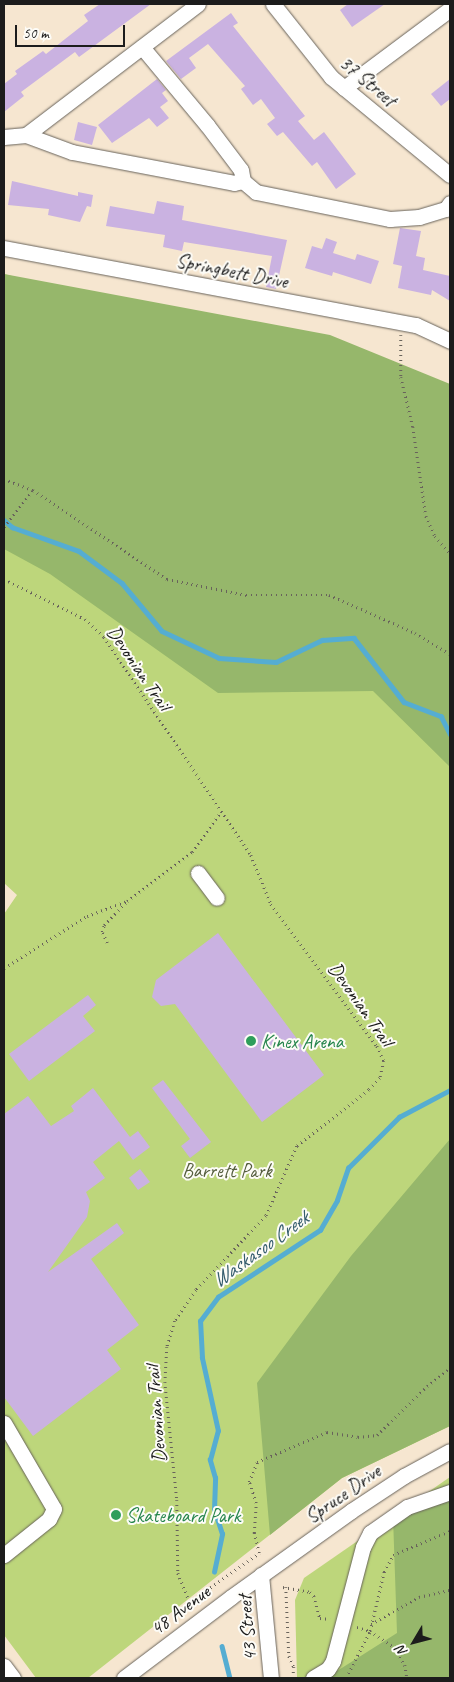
<!DOCTYPE html>
<html>
<head>
<meta charset="utf-8">
<style>
  body { margin:0 }
  #map { position:relative; width:454px; height:1682px; overflow:hidden; background:#f6e6d0; font-family:Caveat,sans-serif }
  div>[style] { position:absolute }
  [style*='--x'] { left:calc(var(--x)*1px); top:calc(var(--y)*1px); width:calc(var(--w)*1px); rotate:calc(var(--a)*1deg) }
  .green>* { inset:0; background:#bdd67b }
  .forest>* { inset:0; background:#96b76b }
  .stream>* { height:4.5px; margin:-2.25px; padding:0 2.25px; transform-origin:2.25px; border-radius:2.25px; background:#55add2 }
  .building>* { inset:0; background:#cab2e1 }
  .path>* { height:2.5px; margin-top:-1.25px; transform-origin:0; background:repeating-linear-gradient(90deg,#68635b 0 1px,transparent 0 5px) }
  .roads { filter:drop-shadow(0 0 1px #68635b) drop-shadow(0 0 1px #68635b) }
  .minor>* { height:15px; margin:-7.5px; padding:0 7.5px; transform-origin:7.5px; border-radius:7.5px; background:#fff }
  .dots>* { width:14px; height:14px; translate:-50% -50%; box-sizing:border-box; border:2px solid #fdfcf7; border-radius:50% }
  span { translate:-50% -50%; white-space:nowrap; text-align:center; line-height:1.15; -webkit-text-stroke:4px #fdfcf7; paint-order:stroke }
  .street-label { font-size:20px; color:#1c1c1c }
  .leisure-label { font-size:20px; color:#27864d }
  .left { translate:0 -50%; text-align:left }
  .park-label { font-size:20px; color:#545d3d }
  .water-label { font-size:21px; color:#365d6e; font-style:italic }
  .frame { position:absolute; inset:0; border:5px solid #1c1c1c; pointer-events:none }
  .north { position:absolute; left:389px; top:1617px; width:50px; height:50px; -webkit-text-stroke:4px #fdfcf7; paint-order:stroke; rotate:233deg; font-size:14px; font-weight:700; line-height:20px; text-align:center; color:#1c1c1c }
  .north::after { content:''; display:block; margin:auto; width:18px; height:22px; background:#1c1c1c; clip-path:polygon(50% 0,100% 100%,50% 72%,0 100%) }
  .scale { position:absolute; left:15px; top:25px; width:110px; height:22px; box-sizing:border-box; border:2px solid #1c1c1c; border-top:0; padding-left:6px; font-size:15px; line-height:18px; white-space:nowrap; color:#1c1c1c; -webkit-text-stroke:4px #fdfcf7; paint-order:stroke }
</style>
</head>
<body>
<div id="map">
  <div class="green">
    <div style="clip-path:polygon(4px 274px,450px 386px,450px 1426px,342px 1478px,88px 1678px,36px 1678px,4px 1635px,4px 914px,17px 895px,4px 883px)"></div>
    <div style="clip-path:polygon(450px 1477px,450px 1678px,297px 1678px,295px 1600px,304px 1578px)"></div>
  </div>
  <div class="forest">
    <div style="clip-path:polygon(4px 274px,330px 335px,450px 384px,450px 767px,373px 691px,218px 693px,50px 574px,4px 549px)"></div>
    <div style="clip-path:polygon(450px 1139px,450px 1426px,342px 1478px,270px 1535px,257px 1383px,351px 1256px)"></div>
    <div style="clip-path:polygon(450px 1500px,450px 1678px,326px 1678px,397px 1633px,393px 1517px)"></div>
  </div>
  <div class="stream">
    <div style="--x:4;--y:520;--w:11;--a:41"></div>
    <div style="--x:12;--y:527;--w:71;--a:19.7"></div>
    <div style="--x:79;--y:551;--w:54;--a:36.7"></div>
    <div style="--x:122;--y:583;--w:62;--a:50.2"></div>
    <div style="--x:162;--y:631;--w:63;--a:25.3"></div>
    <div style="--x:219;--y:658;--w:57;--a:4"></div>
    <div style="--x:276;--y:662;--w:51;--a:-25.6"></div>
    <div style="--x:322;--y:640;--w:32;--a:-4"></div>
    <div style="--x:354;--y:638;--w:81;--a:52"></div>
    <div style="--x:404;--y:702;--w:40;--a:21"></div>
    <div style="--x:441;--y:716;--w:20;--a:63"></div>
    <div style="--x:214;--y:1572;--w:39;--a:-78"></div>
    <div style="--x:222;--y:1534;--w:25;--a:-108"></div>
    <div style="--x:214;--y:1510;--w:32;--a:-88"></div>
    <div style="--x:215;--y:1478;--w:19;--a:-106"></div>
    <div style="--x:210;--y:1460;--w:30;--a:-75"></div>
    <div style="--x:218;--y:1431;--w:75;--a:-102.4"></div>
    <div style="--x:202;--y:1358;--w:37;--a:-93"></div>
    <div style="--x:200;--y:1321;--w:30;--a:-53"></div>
    <div style="--x:218;--y:1297;--w:122;--a:-33.3"></div>
    <div style="--x:320;--y:1230;--w:34;--a:-60"></div>
    <div style="--x:337;--y:1200;--w:34;--a:-71"></div>
    <div style="--x:348;--y:1168;--w:72;--a:-45"></div>
    <div style="--x:399;--y:1117;--w:58;--a:-27.9"></div>
    <div style="--x:222;--y:1646;--w:33;--a:76"></div>
  </div>
  <div class="building">
    <div style="clip-path:polygon(100px 4px,151px 4px,79px 57px,75px 52px,21px 92px,24px 96px,4px 112px,4px 84px,17px 74px,15px 71px,43px 51px,46px 54px,88px 21px,84px 15px)"></div>
    <div style="clip-path:polygon(348px 4px,385px 4px,352px 27px,340px 10px)"></div>
    <div style="clip-path:polygon(231px 13px,238px 23px,233px 26px,305px 116px,298px 121px,314px 140px,324px 132px,356px 174px,336px 189px,317px 162px,312px 166px,283px 132px,277px 136px,267px 124px,275px 118px,261px 99px,253px 105px,241px 89px,245px 86px,208px 44px,189px 58px,196px 68px,181px 79px,166px 61px)"></div>
    <div style="clip-path:polygon(157px 79px,166px 90px,162px 93px,168px 101px,160px 107px,169px 118px,157px 127px,149px 118px,112px 143px,98px 125px)"></div>
    <div style="clip-path:polygon(450px 79px,450px 99px,441px 106px,431px 94px)"></div>
    <div style="clip-path:polygon(78px 122px,97px 127px,92px 145px,74px 140px)"></div>
    <div style="clip-path:polygon(12px 181px,78px 196px,78px 192px,93px 195px,91px 207px,87px 206px,80px 222px,48px 215px,49px 209px,8px 205px)"></div>
    <div style="clip-path:polygon(157px 201px,184px 206px,182px 220px,287px 240px,276px 289px,266px 287px,272px 256px,184px 242px,182px 251px,163px 247px,165px 235px,106px 226px,110px 206px,154px 214px)"></div>
    <div style="clip-path:polygon(400px 228px,421px 231px,416px 256px,425px 258px,423px 270px,450px 276px,450px 301px,432px 290px,431px 295px,398px 288px,402px 266px,393px 264px)"></div>
    <div style="clip-path:polygon(326px 238px,337px 242px,333px 253px,355px 260px,357px 254px,379px 261px,371px 284px,333px 272px,332px 276px,305px 268px,312px 246px,322px 249px)"></div>
    <div style="clip-path:polygon(218px 933px,324px 1075px,262px 1122px,175px 1004px,161px 1006px,152px 997px,156px 980px)"></div>
    <div style="clip-path:polygon(88px 995px,96px 1005px,83px 1016px,95px 1031px,29px 1081px,9px 1054px)"></div>
    <div style="clip-path:polygon(163px 1080px,211px 1142px,190px 1158px,181px 1146px,190px 1139px,152px 1088px)"></div>
    <div style="clip-path:polygon(93px 1088px,130px 1137px,138px 1131px,150px 1147px,133px 1160px,119px 1141px,93px 1162px,105px 1178px,86px 1192px,90px 1201px,87px 1217px,48px 1272px,117px 1223px,124px 1233px,91px 1259px,139px 1325px,107px 1350px,121px 1369px,33px 1436px,4px 1397px,4px 1114px,28px 1096px,51px 1126px,74px 1111px,71px 1106px)"></div>
    <div style="clip-path:polygon(140px 1169px,150px 1182px,138px 1190px,129px 1178px)"></div>
  </div>
  <div class="path">
    <div style="--x:401;--y:335;--w:42;--a:90"></div>
    <div style="--x:401;--y:377;--w:51;--a:76.5"></div>
    <div style="--x:413;--y:427;--w:90;--a:81.7"></div>
    <div style="--x:426;--y:516;--w:22;--a:66"></div>
    <div style="--x:435;--y:536;--w:23;--a:50"></div>
    <div style="--x:4;--y:479;--w:31;--a:21"></div>
    <div style="--x:33;--y:490;--w:161;--a:33.6"></div>
    <div style="--x:167;--y:579;--w:81;--a:11.4"></div>
    <div style="--x:246;--y:595;--w:83;--a:0"></div>
    <div style="--x:329;--y:595;--w:94;--a:23.8"></div>
    <div style="--x:415;--y:633;--w:41;--a:31"></div>
    <div style="--x:4;--y:527;--w:46;--a:-52.1"></div>
    <div style="--x:4;--y:579;--w:90;--a:26.3"></div>
    <div style="--x:85;--y:619;--w:26;--a:43"></div>
    <div style="--x:104;--y:637;--w:263;--a:56"></div>
    <div style="--x:251;--y:855;--w:53;--a:67.8"></div>
    <div style="--x:271;--y:904;--w:177;--a:53.3"></div>
    <div style="--x:377;--y:1046;--w:17;--a:65"></div>
    <div style="--x:384;--y:1061;--w:17;--a:103"></div>
    <div style="--x:380;--y:1078;--w:16;--a:133"></div>
    <div style="--x:369;--y:1090;--w:91;--a:142.1"></div>
    <div style="--x:297;--y:1146;--w:77;--a:113.9"></div>
    <div style="--x:266;--y:1216;--w:102;--a:133.4"></div>
    <div style="--x:196;--y:1290;--w:37;--a:124"></div>
    <div style="--x:175;--y:1321;--w:27;--a:107"></div>
    <div style="--x:167;--y:1347;--w:35;--a:93"></div>
    <div style="--x:165;--y:1382;--w:119;--a:84.2"></div>
    <div style="--x:177;--y:1500;--w:73;--a:89.2"></div>
    <div style="--x:178;--y:1573;--w:31;--a:68"></div>
    <div style="--x:190;--y:1602;--w:85;--a:-35.4"></div>
    <div style="--x:259;--y:1553;--w:21;--a:-104"></div>
    <div style="--x:254;--y:1533;--w:30;--a:-86"></div>
    <div style="--x:256;--y:1503;--w:22;--a:-108"></div>
    <div style="--x:249;--y:1482;--w:22;--a:-68"></div>
    <div style="--x:257;--y:1462;--w:76;--a:-23.2"></div>
    <div style="--x:327;--y:1432;--w:31;--a:9"></div>
    <div style="--x:358;--y:1437;--w:19;--a:-6"></div>
    <div style="--x:377;--y:1435;--w:70;--a:-44.4"></div>
    <div style="--x:427;--y:1386;--w:29;--a:-38"></div>
    <div style="--x:107;--y:943;--w:12;--a:-114"></div>
    <div style="--x:102;--y:932;--w:7;--a:-74"></div>
    <div style="--x:104;--y:925;--w:32;--a:-46"></div>
    <div style="--x:4;--y:968;--w:98;--a:-32.1"></div>
    <div style="--x:87;--y:916;--w:43;--a:-20.6"></div>
    <div style="--x:127;--y:901;--w:81;--a:-37"></div>
    <div style="--x:192;--y:852;--w:48;--a:-54.3"></div>
    <div style="--x:283;--y:1587;--w:27;--a:10"></div>
    <div style="--x:310;--y:1592;--w:6;--a:45"></div>
    <div style="--x:314;--y:1596;--w:23;--a:75"></div>
    <div style="--x:320;--y:1618;--w:10;--a:6"></div>
    <div style="--x:286;--y:1587;--w:69;--a:87.5"></div>
    <div style="--x:289;--y:1656;--w:12;--a:66"></div>
    <div style="--x:294;--y:1667;--w:11;--a:95"></div>
    <div style="--x:371;--y:1624;--w:55;--a:-29.4"></div>
    <div style="--x:419;--y:1597;--w:32;--a:-13"></div>
    <div style="--x:357;--y:1627;--w:14;--a:17"></div>
    <div style="--x:370;--y:1631;--w:61;--a:-76.7"></div>
    <div style="--x:384;--y:1572;--w:19;--a:-62"></div>
    <div style="--x:393;--y:1555;--w:62;--a:-22.8"></div>
    <div style="--x:346;--y:1678;--w:53;--a:-62.9"></div>
    <div style="--x:370;--y:1631;--w:30;--a:34"></div>
    <div style="--x:395;--y:1648;--w:20;--a:60"></div>
    <div style="--x:405;--y:1665;--w:13;--a:81"></div>
  </div>
  <div class="roads">
    <div class="minor">
      <div style="--x:273;--y:4;--w:93;--a:51.5"></div>
      <div style="--x:331;--y:77;--w:154;--a:39.5"></div>
      <div style="--x:142;--y:47;--w:102;--a:50.2"></div>
      <div style="--x:207;--y:125;--w:56;--a:52.9"></div>
      <div style="--x:241;--y:170;--w:11;--a:80"></div>
      <div style="--x:344;--y:88;--w:132;--a:-36.7"></div>
      <div style="--x:26;--y:135;--w:216;--a:-37.3"></div>
      <div style="--x:4;--y:137;--w:22;--a:-5"></div>
      <div style="--x:26;--y:135;--w:49;--a:20.3"></div>
      <div style="--x:72;--y:152;--w:165;--a:10.8"></div>
      <div style="--x:234;--y:183;--w:9;--a:-13"></div>
      <div style="--x:243;--y:181;--w:17;--a:40"></div>
      <div style="--x:256;--y:192;--w:137;--a:11.4"></div>
      <div style="--x:390;--y:219;--w:29;--a:-4"></div>
      <div style="--x:419;--y:217;--w:28;--a:-17"></div>
      <div style="--x:446;--y:209;--w:7;--a:-56"></div>
      <div style="--x:4;--y:248;--w:419;--a:10.6"></div>
      <div style="--x:416;--y:325;--w:38;--a:25"></div>
      <div style="--x:198;--y:873;--w:31;--a:53"></div>
      <div style="--x:4;--y:1423;--w:99;--a:59.8"></div>
      <div style="--x:54;--y:1509;--w:11;--a:117"></div>
      <div style="--x:49;--y:1519;--w:58;--a:141.3"></div>
      <div style="--x:261;--y:1575;--w:103;--a:84.5"></div>
      <div style="--x:4;--y:1666;--w:15;--a:53"></div>
      <div style="--x:124;--y:1678;--w:134;--a:-37.1"></div>
      <div style="--x:231;--y:1597;--w:148;--a:-35.6"></div>
      <div style="--x:351;--y:1511;--w:64;--a:-33.4"></div>
      <div style="--x:404;--y:1476;--w:52;--a:-28.5"></div>
      <div style="--x:313;--y:1678;--w:17;--a:-31"></div>
      <div style="--x:328;--y:1669;--w:9;--a:-58"></div>
      <div style="--x:333;--y:1661;--w:118;--a:-75.3"></div>
      <div style="--x:363;--y:1547;--w:16;--a:-63"></div>
      <div style="--x:370;--y:1533;--w:45;--a:-35.1"></div>
      <div style="--x:407;--y:1507;--w:46;--a:-19.2"></div>
    </div>
  </div>
  <div class="dots">
    <div style="left:251px;top:1041px;background:#2e9e5b"></div>
    <div style="left:116px;top:1515px;background:#2e9e5b"></div>
  </div>
  <div class="street-label">
    <span style="left:368px;top:81px;rotate:40deg">37 Street</span>
    <span style="left:232px;top:271px;rotate:11deg">Springbett Drive</span>
    <span style="left:139px;top:668px;rotate:56deg">Devonian Trail</span>
    <span style="left:361px;top:1004px;rotate:55deg">Devonian Trail</span>
    <span style="left:156px;top:1414px;rotate:-94deg">Devonian Trail</span>
    <span style="left:343px;top:1494px;rotate:-35deg">Spruce Drive</span>
    <span style="left:180px;top:1610px;rotate:-37deg">48 Avenue</span>
    <span style="left:247px;top:1628px;rotate:-95deg">43 Street</span>
  </div>
  <div class="leisure-label">
    <span class="left" style="left:261px;top:1041px">Kinex Arena</span>
    <span class="left" style="left:126px;top:1515px">Skateboard Park</span>
  </div>
  <div class="park-label">
    <span style="left:227px;top:1170px">Barrett Park</span>
  </div>
  <div class="water-label">
    <span style="left:260px;top:1249px;rotate:-36deg">Waskasoo Creek</span>
  </div>
  <div class="frame"></div>
  <div class="north">N</div>
  <div class="scale">50 m</div>
</div>
</body>
</html>
